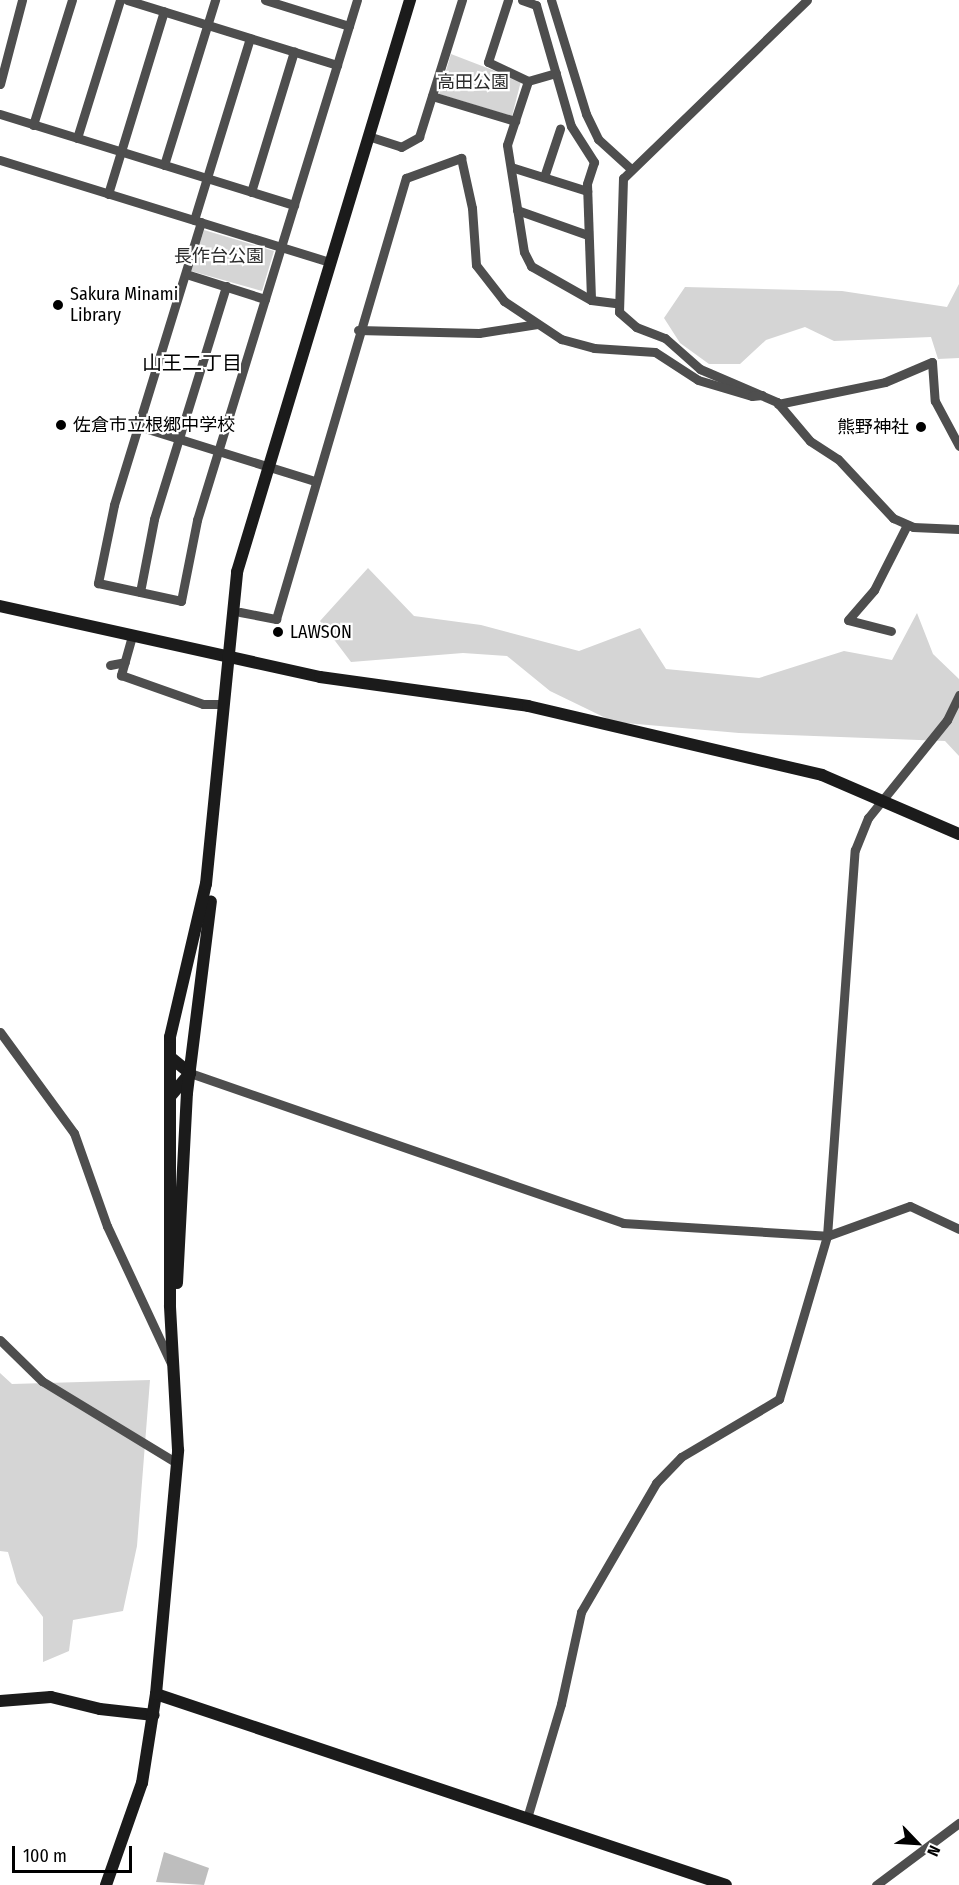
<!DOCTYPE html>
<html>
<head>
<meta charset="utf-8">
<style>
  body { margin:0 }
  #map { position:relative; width:959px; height:1885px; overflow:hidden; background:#fff; font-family:"Fira Sans Condensed","Noto Sans JP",sans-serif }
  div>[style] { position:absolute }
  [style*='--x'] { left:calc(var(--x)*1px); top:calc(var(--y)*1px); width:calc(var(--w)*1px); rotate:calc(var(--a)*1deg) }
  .green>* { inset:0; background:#d5d5d5 }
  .building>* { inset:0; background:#bebebe }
  .street>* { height:9px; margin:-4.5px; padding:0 4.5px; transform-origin:4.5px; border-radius:4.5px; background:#4e4e4e }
  .secondary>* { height:12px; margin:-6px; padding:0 6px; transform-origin:6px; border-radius:6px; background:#1b1b1b }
  .dots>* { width:16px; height:16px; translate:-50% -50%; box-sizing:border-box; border:3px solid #fff; border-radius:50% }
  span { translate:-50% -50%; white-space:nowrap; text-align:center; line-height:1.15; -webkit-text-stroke:4.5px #fff; paint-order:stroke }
  .park-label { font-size:18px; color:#2c2c2c }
  .poi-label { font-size:18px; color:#000 }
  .left { translate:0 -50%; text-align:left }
  .right { translate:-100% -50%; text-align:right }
  .neighbourhood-label { font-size:20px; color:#000 }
  .north { position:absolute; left:887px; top:1813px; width:60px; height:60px; -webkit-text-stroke:4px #fff; paint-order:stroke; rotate:115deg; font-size:16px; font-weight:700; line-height:24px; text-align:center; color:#000 }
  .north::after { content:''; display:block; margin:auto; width:21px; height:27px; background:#000; clip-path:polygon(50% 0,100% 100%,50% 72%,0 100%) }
  .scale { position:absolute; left:12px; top:1846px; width:120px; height:27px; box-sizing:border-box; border:3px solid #000; border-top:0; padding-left:8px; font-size:18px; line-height:21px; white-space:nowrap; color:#000; -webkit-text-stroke:4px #fff; paint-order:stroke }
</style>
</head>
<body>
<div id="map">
  <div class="green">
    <div style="clip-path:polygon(451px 54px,521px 81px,512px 116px,439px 94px)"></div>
    <div style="clip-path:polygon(204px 230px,274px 251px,262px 291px,191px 271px)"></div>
    <div style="clip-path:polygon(959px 284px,959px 358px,938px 359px,931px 337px,834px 341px,805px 327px,766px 340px,740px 364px,709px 364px,680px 343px,664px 318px,685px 287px,842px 291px,947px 307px)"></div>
    <div style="clip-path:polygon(368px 568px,414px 616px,481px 625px,579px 651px,640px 628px,666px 669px,759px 678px,844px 651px,892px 660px,917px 613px,933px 654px,959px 679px,959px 756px,945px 741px,739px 733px,614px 722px,550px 691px,507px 656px,463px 653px,351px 662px,320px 621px)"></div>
    <div style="clip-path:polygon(0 1373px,12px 1384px,150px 1380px,137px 1546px,123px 1611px,73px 1620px,69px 1651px,43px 1662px,43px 1617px,17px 1583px,8px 1552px,0 1551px)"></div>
  </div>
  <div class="building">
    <div style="clip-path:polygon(164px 1852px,209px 1868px,204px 1885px,156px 1882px)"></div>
  </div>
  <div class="street">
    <div style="--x:127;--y:0;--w:220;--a:17.2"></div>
    <div style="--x:265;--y:0;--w:88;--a:17.2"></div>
    <div style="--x:508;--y:0;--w:65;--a:107.9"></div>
    <div style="--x:488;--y:62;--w:44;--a:25.4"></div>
    <div style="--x:528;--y:81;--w:67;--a:108.2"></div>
    <div style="--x:507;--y:145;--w:108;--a:81"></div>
    <div style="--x:524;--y:252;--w:16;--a:63"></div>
    <div style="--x:531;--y:266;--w:69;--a:29.5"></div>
    <div style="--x:591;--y:300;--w:26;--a:7"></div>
    <div style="--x:522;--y:0;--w:15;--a:20"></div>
    <div style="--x:536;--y:5;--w:126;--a:73.9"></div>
    <div style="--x:571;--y:126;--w:43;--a:57.4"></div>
    <div style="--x:594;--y:162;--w:23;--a:108"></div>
    <div style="--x:587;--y:184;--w:116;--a:88"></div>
    <div style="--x:551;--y:0;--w:119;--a:72.9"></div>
    <div style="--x:586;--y:114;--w:28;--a:64"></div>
    <div style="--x:598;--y:139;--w:45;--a:42.3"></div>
    <div style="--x:807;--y:0;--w:256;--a:135.9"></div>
    <div style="--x:623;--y:178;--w:134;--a:91.7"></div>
    <div style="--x:619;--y:312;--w:23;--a:41"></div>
    <div style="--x:636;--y:327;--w:31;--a:21"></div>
    <div style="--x:665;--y:338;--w:47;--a:41.5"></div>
    <div style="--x:700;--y:369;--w:84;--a:23.2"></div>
    <div style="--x:777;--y:402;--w:51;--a:49.8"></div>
    <div style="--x:810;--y:441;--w:33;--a:33"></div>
    <div style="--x:838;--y:459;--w:81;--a:47"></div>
    <div style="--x:893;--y:518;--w:22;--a:24"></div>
    <div style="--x:913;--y:527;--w:46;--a:2.5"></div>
    <div style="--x:528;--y:81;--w:29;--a:-16"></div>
    <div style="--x:0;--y:84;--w:87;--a:-75.3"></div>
    <div style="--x:432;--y:96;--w:87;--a:16.8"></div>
    <div style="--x:0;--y:114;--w:308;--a:17.2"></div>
    <div style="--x:33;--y:125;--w:131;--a:-72.7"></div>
    <div style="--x:368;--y:136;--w:35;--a:18"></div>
    <div style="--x:401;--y:147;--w:21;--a:-29"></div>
    <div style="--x:419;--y:137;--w:144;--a:-72.6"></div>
    <div style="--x:77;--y:138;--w:145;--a:-72.7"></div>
    <div style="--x:0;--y:160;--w:344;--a:17.2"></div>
    <div style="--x:164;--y:165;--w:173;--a:-72.8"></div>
    <div style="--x:511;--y:167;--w:80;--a:17.5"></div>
    <div style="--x:544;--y:177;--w:51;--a:-71.6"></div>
    <div style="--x:251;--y:192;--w:147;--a:-73"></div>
    <div style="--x:108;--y:194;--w:191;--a:-73"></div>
    <div style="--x:517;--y:210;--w:75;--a:19.4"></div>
    <div style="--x:194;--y:220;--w:190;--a:-72.9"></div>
    <div style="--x:201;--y:222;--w:296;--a:107.1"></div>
    <div style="--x:114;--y:505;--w:80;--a:101.6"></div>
    <div style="--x:98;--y:583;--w:85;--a:12.2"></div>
    <div style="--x:181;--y:601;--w:83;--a:-78.8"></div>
    <div style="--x:197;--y:520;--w:544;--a:-72.9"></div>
    <div style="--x:186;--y:274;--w:83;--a:17.6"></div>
    <div style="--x:358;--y:330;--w:121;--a:1.4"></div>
    <div style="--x:479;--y:333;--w:59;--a:-8.8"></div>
    <div style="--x:932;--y:362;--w:39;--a:86"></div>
    <div style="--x:935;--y:401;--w:51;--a:61.9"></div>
    <div style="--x:778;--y:404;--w:109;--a:-11.6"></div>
    <div style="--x:885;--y:382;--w:51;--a:-23.1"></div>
    <div style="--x:138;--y:426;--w:185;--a:17.3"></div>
    <div style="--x:140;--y:592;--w:74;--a:-79.1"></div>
    <div style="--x:154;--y:519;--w:244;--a:-72.8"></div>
    <div style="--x:240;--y:612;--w:37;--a:11"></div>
    <div style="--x:276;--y:619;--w:460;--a:-73.6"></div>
    <div style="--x:406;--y:178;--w:59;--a:-20"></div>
    <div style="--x:461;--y:158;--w:51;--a:77.6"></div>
    <div style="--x:472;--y:208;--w:57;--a:86"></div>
    <div style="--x:476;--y:265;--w:46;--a:52.1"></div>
    <div style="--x:504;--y:301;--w:69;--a:33.7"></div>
    <div style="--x:561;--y:339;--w:34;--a:15"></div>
    <div style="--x:594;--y:348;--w:61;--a:3.8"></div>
    <div style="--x:655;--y:352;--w:51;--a:33.1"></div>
    <div style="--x:698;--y:380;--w:56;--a:16.5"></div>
    <div style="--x:752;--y:396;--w:10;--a:-6"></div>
    <div style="--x:891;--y:631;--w:44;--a:-165.7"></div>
    <div style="--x:848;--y:620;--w:40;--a:-49"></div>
    <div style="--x:874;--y:590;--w:73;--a:-63.1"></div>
    <div style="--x:132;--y:636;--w:41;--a:105.8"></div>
    <div style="--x:121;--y:675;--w:87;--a:19.5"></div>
    <div style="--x:203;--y:704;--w:21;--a:0"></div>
    <div style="--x:110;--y:665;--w:15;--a:-11"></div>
    <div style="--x:0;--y:1032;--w:125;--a:53.8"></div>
    <div style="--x:74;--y:1133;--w:99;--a:70.5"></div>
    <div style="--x:107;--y:1226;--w:151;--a:65"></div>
    <div style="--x:190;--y:1073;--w:458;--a:19.1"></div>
    <div style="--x:623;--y:1223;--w:204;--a:3.6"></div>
    <div style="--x:827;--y:1236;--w:88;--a:-19.9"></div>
    <div style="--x:910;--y:1206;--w:54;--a:25.1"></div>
    <div style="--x:0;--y:1340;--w:59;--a:44.3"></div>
    <div style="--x:42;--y:1381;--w:158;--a:31.3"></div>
    <div style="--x:527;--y:1818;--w:119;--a:-73.4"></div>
    <div style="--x:561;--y:1704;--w:94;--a:-77.7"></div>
    <div style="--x:581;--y:1612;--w:149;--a:-59.8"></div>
    <div style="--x:656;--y:1483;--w:36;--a:-46"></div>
    <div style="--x:681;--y:1457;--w:114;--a:-30.6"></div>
    <div style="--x:779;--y:1399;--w:170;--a:-73.6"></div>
    <div style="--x:827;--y:1236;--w:387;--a:-85.9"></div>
    <div style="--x:855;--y:850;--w:35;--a:-68"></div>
    <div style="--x:868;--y:818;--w:126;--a:-51.1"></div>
    <div style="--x:947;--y:720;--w:28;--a:-64"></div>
    <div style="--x:876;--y:1885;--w:104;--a:-36.8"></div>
  </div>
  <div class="secondary">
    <div style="--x:0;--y:606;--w:328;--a:12.5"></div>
    <div style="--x:320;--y:677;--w:210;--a:7.9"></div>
    <div style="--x:528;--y:706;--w:302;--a:13.2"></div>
    <div style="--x:822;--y:775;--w:149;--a:23.3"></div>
    <div style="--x:170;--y:1057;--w:26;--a:39"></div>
    <div style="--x:190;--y:1073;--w:30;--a:130"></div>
    <div style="--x:177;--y:1283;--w:190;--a:-87"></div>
    <div style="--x:187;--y:1093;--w:193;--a:-82.9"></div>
    <div style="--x:156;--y:1694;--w:601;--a:18.53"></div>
    <div style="--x:0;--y:1701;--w:51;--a:-4.5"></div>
    <div style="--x:51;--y:1697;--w:50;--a:13.8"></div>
    <div style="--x:100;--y:1709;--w:54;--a:6.3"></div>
    <div style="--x:106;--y:1885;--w:108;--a:-70.6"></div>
    <div style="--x:142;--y:1783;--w:90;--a:-81.1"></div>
    <div style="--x:156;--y:1694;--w:245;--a:-84.8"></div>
    <div style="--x:178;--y:1450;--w:145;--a:-93.2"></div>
    <div style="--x:170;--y:1305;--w:268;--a:-90"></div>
    <div style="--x:170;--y:1037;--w:157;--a:-76.8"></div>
    <div style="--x:206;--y:884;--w:314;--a:-84.3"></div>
    <div style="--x:237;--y:572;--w:598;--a:-73.17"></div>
  </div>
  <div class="dots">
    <div style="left:58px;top:305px;background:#000"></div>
    <div style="left:61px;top:425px;background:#000"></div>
    <div style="left:921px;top:427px;background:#000"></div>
    <div style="left:278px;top:632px;background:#000"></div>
  </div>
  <div class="park-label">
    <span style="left:473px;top:82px">高田公園</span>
    <span style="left:219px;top:256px">長作台公園</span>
  </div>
  <div class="poi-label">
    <span class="left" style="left:70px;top:305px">Sakura Minami<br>Library</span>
    <span class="left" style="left:73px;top:425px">佐倉市立根郷中学校</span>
    <span class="right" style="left:909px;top:427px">熊野神社</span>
    <span class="left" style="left:290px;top:632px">LAWSON</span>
  </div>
  <div class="neighbourhood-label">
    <span style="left:192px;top:363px">山王二丁目</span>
  </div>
  <div class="north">N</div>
  <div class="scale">100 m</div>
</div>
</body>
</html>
